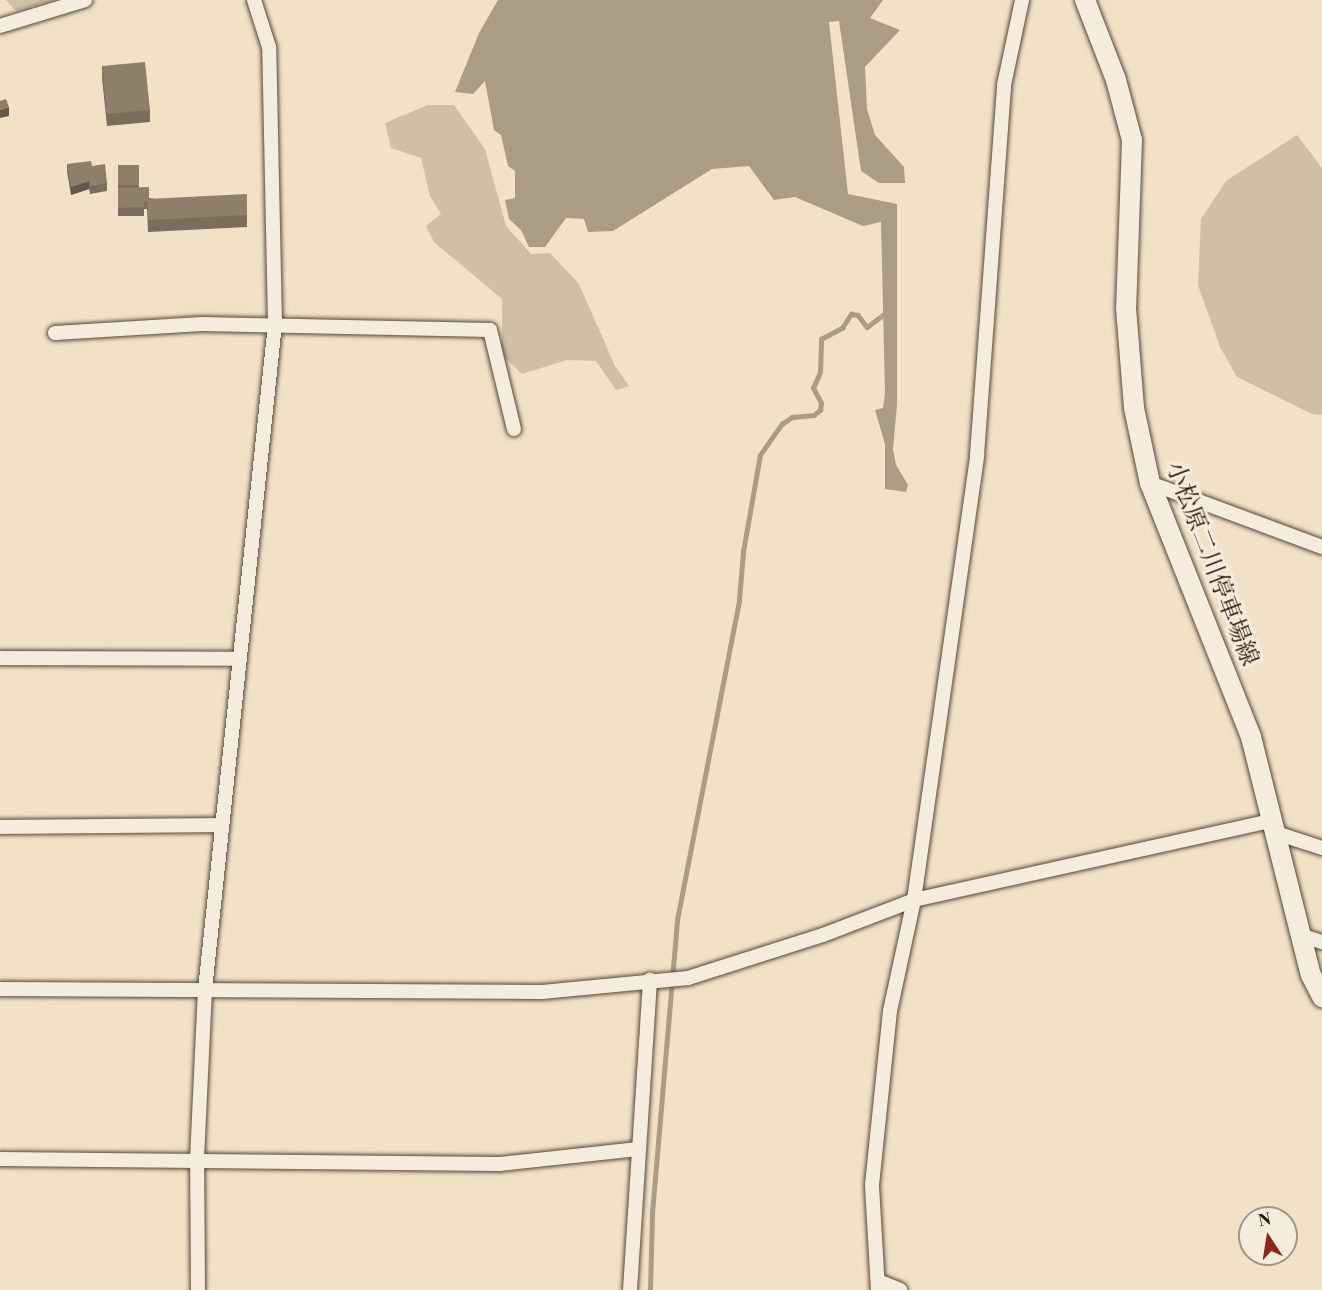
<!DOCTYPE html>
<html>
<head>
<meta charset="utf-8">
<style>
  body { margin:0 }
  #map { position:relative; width:1322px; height:1290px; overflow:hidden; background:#f1e2c7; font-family:"Libre Bodoni","Noto Serif JP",serif }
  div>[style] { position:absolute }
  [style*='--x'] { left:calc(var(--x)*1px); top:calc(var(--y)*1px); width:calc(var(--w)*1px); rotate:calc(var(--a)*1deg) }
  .green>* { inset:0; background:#cebfa6 }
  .water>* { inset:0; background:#ab9c85 }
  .stream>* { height:4.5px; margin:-2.25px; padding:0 2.25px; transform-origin:2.25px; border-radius:2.25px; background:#ab9c85 }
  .roads { filter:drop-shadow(0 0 2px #564736) drop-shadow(0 0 2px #564736) }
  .street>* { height:14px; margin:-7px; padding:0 7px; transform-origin:7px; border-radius:7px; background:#f6ecdb }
  .secondary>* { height:20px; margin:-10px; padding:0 10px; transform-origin:10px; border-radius:10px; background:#f6ecdb }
  .wall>* { inset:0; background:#7a6d5b }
  .shaded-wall>* { inset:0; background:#63594a }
  .building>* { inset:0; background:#8e7f6a }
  span { translate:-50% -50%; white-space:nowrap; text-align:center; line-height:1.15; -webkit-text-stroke:6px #f6ecdb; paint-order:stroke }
  .street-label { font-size:24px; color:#221306 }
  .north { position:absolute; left:1238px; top:1206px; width:60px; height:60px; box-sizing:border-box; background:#f6ecdb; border:2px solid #a19586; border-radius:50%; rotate:348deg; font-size:16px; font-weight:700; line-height:24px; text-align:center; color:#221306 }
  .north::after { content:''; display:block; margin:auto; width:21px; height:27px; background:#8f2418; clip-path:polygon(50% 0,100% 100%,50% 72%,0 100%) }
</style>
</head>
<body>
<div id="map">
  <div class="green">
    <div style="clip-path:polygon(6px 0,55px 0,16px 11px)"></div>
    <div style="clip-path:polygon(428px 105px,454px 105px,485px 149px,506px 226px,531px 254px,550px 253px,579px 284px,615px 366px,629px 386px,616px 390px,596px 361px,567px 360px,522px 374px,502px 355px,502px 299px,434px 242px,426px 226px,441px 214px,430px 196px,421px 158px,391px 148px,385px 123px)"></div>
    <div style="clip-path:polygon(1297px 135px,1322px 168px,1322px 415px,1312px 414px,1237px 377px,1220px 347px,1198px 285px,1201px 219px,1226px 181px)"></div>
  </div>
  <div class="water">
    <div style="clip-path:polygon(498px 0,883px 0,870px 18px,900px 30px,865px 67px,867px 109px,875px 135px,904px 167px,905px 183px,879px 183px,861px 171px,839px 21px,829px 22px,848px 194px,897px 204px,897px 405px,893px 449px,896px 465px,908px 485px,906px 492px,885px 489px,885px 444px,875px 410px,883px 408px,885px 393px,881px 222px,863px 226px,795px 197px,774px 200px,749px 166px,712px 169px,613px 231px,588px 232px,584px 219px,566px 218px,545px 247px,529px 247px,521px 230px,509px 219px,505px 200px,515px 198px,515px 171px,508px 166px,501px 135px,494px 130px,485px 81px,473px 94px,455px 92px,479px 33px)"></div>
  </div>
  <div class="stream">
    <div style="--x:650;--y:1290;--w:77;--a:-88.5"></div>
    <div style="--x:652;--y:1213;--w:294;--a:-85.1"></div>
    <div style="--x:677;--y:920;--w:326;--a:-79"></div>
    <div style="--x:739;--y:600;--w:48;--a:-85.2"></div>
    <div style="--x:743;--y:552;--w:98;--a:-80.1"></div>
    <div style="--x:760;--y:455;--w:38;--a:-55"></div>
    <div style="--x:782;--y:424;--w:12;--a:-35"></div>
    <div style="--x:792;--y:417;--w:22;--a:-5"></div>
    <div style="--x:814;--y:415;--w:8;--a:-40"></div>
    <div style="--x:820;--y:410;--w:7;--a:-82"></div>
    <div style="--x:821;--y:403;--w:17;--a:-118"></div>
    <div style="--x:813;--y:388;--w:17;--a:-66"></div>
    <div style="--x:820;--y:372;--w:33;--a:-88"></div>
    <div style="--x:821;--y:339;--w:24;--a:-28"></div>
    <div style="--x:842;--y:328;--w:17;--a:-57"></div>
    <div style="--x:851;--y:314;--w:7;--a:8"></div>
    <div style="--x:858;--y:315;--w:15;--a:53"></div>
    <div style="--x:867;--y:327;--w:25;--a:-37"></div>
  </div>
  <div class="roads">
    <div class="street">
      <div style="--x:0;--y:26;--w:89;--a:-17"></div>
      <div style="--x:55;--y:333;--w:147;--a:-3.5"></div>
      <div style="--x:202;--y:324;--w:288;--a:1.2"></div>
      <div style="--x:490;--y:330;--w:102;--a:76.4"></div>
      <div style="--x:1150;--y:483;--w:184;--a:20.4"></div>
      <div style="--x:0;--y:658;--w:240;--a:0.2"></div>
      <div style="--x:0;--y:827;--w:222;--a:-0.5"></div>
      <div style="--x:1273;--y:832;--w:52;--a:18.1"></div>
      <div style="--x:1303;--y:936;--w:20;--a:18"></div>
      <div style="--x:0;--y:989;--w:542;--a:0.32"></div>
      <div style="--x:542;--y:992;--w:147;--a:-5.5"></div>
      <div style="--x:688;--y:978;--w:142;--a:-17.7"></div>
      <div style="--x:823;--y:935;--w:97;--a:-21"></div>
      <div style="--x:914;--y:900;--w:366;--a:-12.5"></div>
      <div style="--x:0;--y:1159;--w:500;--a:0.57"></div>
      <div style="--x:500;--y:1164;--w:139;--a:-6.2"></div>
      <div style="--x:878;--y:1281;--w:24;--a:22"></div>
      <div style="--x:198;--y:1290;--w:131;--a:-90.4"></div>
      <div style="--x:197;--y:1159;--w:169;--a:-87.3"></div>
      <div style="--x:205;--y:990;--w:670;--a:-84"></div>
      <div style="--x:275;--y:324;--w:277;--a:-91.2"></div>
      <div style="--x:269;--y:47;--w:49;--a:-107.7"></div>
      <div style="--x:630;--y:1290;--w:311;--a:-86.3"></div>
      <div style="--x:878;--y:1290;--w:105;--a:-93.3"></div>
      <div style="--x:872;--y:1185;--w:175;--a:-84.1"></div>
      <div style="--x:890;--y:1011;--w:114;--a:-77.8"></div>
      <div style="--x:914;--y:900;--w:449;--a:-81.9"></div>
      <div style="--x:977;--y:455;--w:371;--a:-85.8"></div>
      <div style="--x:1004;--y:85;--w:87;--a:-78"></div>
    </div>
    <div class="secondary">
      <div style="--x:1085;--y:0;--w:86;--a:68.8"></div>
      <div style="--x:1116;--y:80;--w:62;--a:75.1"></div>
      <div style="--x:1132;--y:140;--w:168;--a:92"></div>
      <div style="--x:1126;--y:308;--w:100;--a:85.4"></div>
      <div style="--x:1134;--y:408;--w:77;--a:78"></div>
      <div style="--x:1150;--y:483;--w:273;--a:68.3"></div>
      <div style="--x:1251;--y:737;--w:245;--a:75.9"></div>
      <div style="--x:1311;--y:975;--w:25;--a:63"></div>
    </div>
  </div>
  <div class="wall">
    <div style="clip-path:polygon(102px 66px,150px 110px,150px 122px,107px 126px,102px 78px)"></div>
    <div style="clip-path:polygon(67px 164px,92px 166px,107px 183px,107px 191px,90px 194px,89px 189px,71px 195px,67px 172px)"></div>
    <div style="clip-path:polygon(118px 165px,139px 165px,139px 188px,149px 198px,247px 215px,247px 227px,148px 232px,147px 209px,144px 209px,144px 216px,118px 216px)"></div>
  </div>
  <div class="shaded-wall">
    <div style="clip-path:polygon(9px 107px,9px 116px,0 118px,0 110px)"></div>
    <div style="clip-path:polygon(89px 181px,89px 189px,71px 195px,71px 187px)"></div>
  </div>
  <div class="building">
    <div style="clip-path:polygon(145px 62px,150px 110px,107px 114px,102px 66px)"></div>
    <div style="clip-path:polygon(6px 99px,9px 107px,0 110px,0 101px)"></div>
    <div style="clip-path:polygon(91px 161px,92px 166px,105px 164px,107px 183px,90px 186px,89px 181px,71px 187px,67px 164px)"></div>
    <div style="clip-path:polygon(118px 165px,139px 165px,139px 185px,118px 185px)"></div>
    <div style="clip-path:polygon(149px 187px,149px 198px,147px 199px,147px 201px,144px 201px,144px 207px,118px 208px,118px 188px)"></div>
    <div style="clip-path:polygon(247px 194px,247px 215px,148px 220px,147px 199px)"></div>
  </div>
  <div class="street-label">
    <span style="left:1211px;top:564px;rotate:69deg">小松原二川停車場線</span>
  </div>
  <div class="north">N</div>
</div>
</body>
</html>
